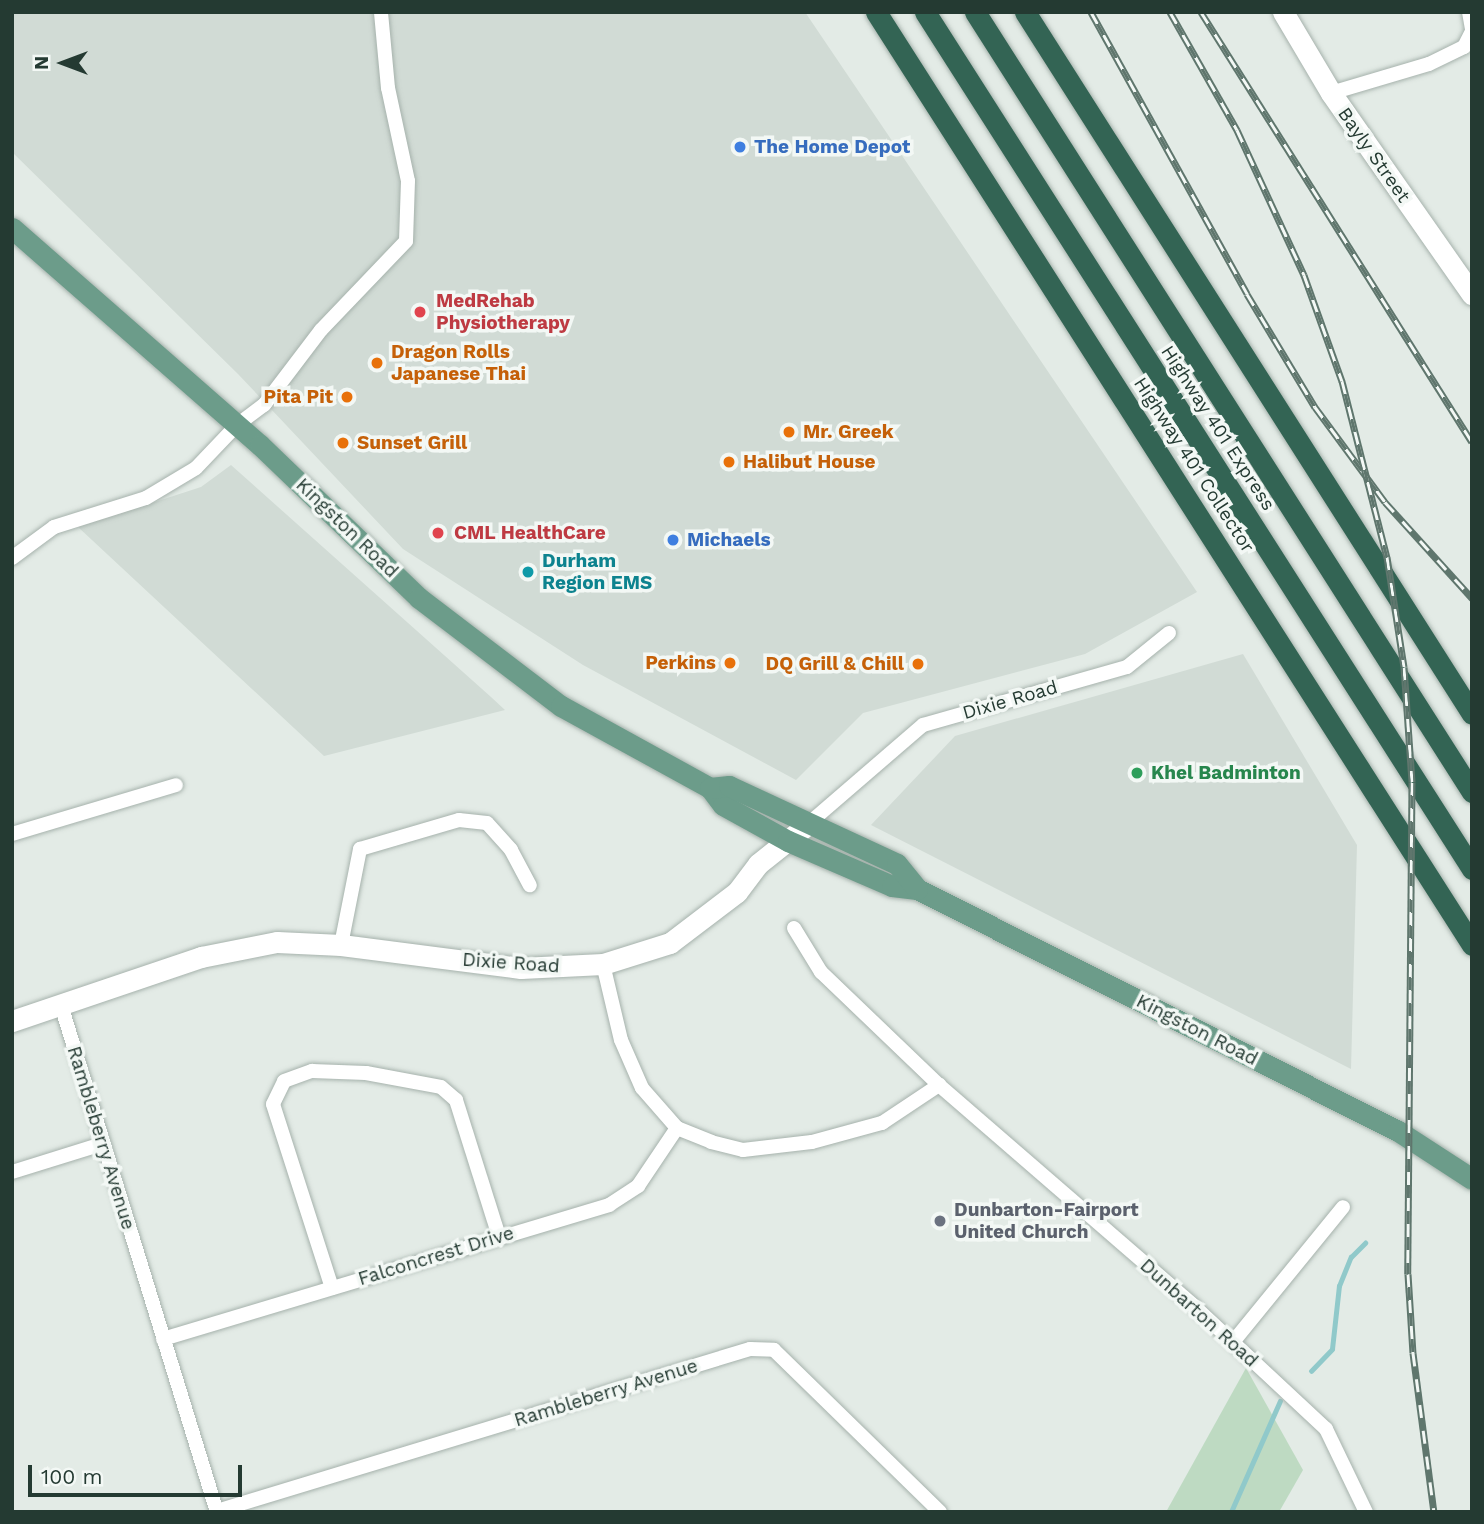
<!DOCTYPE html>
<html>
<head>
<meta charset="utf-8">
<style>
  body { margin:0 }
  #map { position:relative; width:1484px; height:1524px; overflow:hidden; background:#e3ebe6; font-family:"Work Sans",sans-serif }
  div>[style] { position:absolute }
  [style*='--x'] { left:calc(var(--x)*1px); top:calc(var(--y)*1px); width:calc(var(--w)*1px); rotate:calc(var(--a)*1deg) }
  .built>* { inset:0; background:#d1dbd5 }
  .green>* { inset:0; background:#bedac2 }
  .stream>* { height:4.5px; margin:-2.25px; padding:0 2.25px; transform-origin:2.25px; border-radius:2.25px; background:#90c9ca }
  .roads { filter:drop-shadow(0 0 2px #a6b2ac) drop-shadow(0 0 2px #a6b2ac) }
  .street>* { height:14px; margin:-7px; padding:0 7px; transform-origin:7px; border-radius:7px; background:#fff }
  .secondary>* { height:21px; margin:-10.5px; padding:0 10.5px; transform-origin:10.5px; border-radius:10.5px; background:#fff }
  .primary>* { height:21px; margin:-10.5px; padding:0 10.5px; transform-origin:10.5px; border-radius:10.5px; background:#6c9c8a }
  .highway>* { height:21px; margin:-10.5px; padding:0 10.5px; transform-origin:10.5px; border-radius:10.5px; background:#336454 }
  .rail>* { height:7px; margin-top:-3.5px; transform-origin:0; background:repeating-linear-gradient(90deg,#f3f8f5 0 13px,#5f766d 0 26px); box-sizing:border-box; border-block:2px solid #5f766d }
  .dots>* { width:19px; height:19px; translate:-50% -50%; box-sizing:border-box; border:4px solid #f3f8f5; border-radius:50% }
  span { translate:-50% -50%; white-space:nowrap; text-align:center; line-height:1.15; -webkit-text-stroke:7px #f3f8f5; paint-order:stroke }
  .shop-label { font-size:19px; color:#366cbe; font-weight:700 }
  .left { translate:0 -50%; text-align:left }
  .street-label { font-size:19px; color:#243a32 }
  .health-label { font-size:19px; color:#be3a42; font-weight:700 }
  .food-label { font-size:19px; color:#c56008; font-weight:700 }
  .right { translate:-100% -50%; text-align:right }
  .culture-label { font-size:19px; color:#0d838f; font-weight:700 }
  .leisure-label { font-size:19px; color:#27864d; font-weight:700 }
  .worship-label { font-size:19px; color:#5b616d; font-weight:700 }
  .frame { position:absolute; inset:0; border:14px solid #243a32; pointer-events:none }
  .north { position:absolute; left:28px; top:28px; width:70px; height:70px; -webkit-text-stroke:5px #f3f8f5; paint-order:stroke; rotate:270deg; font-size:19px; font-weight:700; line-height:28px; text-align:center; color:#243a32 }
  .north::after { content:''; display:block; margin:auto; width:24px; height:32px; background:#243a32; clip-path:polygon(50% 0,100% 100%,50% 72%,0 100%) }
  .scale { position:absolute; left:28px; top:1465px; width:214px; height:32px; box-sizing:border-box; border:4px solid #243a32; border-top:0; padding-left:9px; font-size:21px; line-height:24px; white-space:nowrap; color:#243a32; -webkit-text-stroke:5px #f3f8f5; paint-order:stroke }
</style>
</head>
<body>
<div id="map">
  <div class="built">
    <div style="clip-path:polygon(12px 12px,805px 12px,1197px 592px,1085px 654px,863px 713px,796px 780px,583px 665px,403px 549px,238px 374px,12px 152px)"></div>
    <div style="clip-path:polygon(231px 465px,491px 697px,505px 710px,324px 756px,78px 527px,201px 487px)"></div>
    <div style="clip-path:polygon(1243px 654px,1357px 845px,1351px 1069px,871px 825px,955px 736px)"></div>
  </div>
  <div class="green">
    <div style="clip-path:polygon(1246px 1368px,1303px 1470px,1279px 1512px,1166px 1512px)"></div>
  </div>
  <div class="stream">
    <div style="--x:1311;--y:1371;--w:30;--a:-46"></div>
    <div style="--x:1332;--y:1349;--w:63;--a:-83.7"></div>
    <div style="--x:1339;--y:1286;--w:31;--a:-68"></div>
    <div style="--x:1351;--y:1257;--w:20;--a:-45"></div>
    <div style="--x:1231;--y:1512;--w:121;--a:-66.2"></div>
  </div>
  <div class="roads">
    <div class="street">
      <div style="--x:1469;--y:12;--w:17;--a:80"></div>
      <div style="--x:1331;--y:93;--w:102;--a:-16.5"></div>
      <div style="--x:1429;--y:64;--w:39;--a:-26"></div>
      <div style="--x:1464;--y:47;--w:18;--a:-63"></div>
      <div style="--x:12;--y:558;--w:52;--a:-36.4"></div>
      <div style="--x:54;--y:527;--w:96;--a:-17.5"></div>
      <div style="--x:146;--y:498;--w:58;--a:-31"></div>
      <div style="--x:196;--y:468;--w:59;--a:-46.4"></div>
      <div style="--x:237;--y:425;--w:34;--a:-37"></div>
      <div style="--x:264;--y:405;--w:94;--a:-52.8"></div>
      <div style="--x:321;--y:330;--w:123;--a:-46.3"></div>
      <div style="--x:406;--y:241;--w:60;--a:-88.1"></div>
      <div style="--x:408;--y:181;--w:95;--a:-102.1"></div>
      <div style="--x:388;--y:88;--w:76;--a:-95.3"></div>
      <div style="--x:807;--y:825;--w:153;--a:-40.8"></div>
      <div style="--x:923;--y:725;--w:212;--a:-15.9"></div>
      <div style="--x:1127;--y:667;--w:54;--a:-39"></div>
      <div style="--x:12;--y:834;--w:171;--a:-16.6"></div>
      <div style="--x:794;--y:928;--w:52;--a:58.5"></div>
      <div style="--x:821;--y:972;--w:163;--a:43.8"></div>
      <div style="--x:939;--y:1085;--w:336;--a:40.9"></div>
      <div style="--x:1193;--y:1305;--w:182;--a:43"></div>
      <div style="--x:1326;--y:1429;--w:92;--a:64.3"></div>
      <div style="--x:341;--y:945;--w:98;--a:-78.8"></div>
      <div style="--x:360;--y:849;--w:103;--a:-16.3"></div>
      <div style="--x:459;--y:820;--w:28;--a:6"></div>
      <div style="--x:487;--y:823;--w:36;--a:48"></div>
      <div style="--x:511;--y:850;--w:40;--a:62"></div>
      <div style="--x:603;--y:964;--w:78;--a:76.7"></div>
      <div style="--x:621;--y:1040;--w:52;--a:66.4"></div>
      <div style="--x:642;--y:1088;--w:53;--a:48.8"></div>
      <div style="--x:677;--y:1128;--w:37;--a:22"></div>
      <div style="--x:711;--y:1142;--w:33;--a:14"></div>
      <div style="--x:743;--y:1150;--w:69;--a:-6.6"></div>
      <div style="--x:812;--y:1142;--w:73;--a:-15.2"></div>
      <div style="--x:882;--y:1123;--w:69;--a:-33.7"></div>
      <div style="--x:61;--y:1005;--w:530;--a:72.9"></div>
      <div style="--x:12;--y:1172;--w:94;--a:-17.3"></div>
      <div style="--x:332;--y:1288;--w:193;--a:-107.8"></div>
      <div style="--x:273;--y:1104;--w:25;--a:-64"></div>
      <div style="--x:284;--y:1081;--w:30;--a:-20"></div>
      <div style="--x:312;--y:1071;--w:54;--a:2.1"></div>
      <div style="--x:366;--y:1073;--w:76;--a:10.6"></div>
      <div style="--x:441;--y:1087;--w:20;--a:41"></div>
      <div style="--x:456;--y:1100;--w:143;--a:72.5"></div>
      <div style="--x:163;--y:1339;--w:466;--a:-16.7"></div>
      <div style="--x:609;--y:1205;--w:35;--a:-33"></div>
      <div style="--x:638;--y:1186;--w:70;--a:-56.1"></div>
      <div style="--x:1233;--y:1342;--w:174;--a:-50.8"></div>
      <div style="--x:217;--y:1511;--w:557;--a:-16.91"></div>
      <div style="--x:750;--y:1349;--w:24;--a:2"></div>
      <div style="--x:774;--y:1350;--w:232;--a:44.3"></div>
    </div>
    <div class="secondary">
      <div style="--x:1283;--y:12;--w:94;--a:59.3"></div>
      <div style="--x:1331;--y:93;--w:246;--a:55"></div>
      <div style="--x:12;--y:1021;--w:200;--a:-18.7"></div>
      <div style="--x:201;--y:957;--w:77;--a:-11.2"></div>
      <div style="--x:277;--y:942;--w:64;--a:2.7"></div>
      <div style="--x:341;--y:945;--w:181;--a:7.3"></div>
      <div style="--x:521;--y:968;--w:82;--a:-2.8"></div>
      <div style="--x:603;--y:964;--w:70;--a:-17.4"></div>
      <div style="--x:670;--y:943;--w:84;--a:-37.3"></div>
      <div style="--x:737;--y:892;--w:35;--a:-53"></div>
      <div style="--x:758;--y:864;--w:63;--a:-38.5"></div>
    </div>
    <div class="primary">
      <div style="--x:12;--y:228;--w:330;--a:41.2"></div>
      <div style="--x:260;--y:445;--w:221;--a:43.9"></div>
      <div style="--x:419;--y:598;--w:178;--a:37.3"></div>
      <div style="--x:561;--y:706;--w:170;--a:28.8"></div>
      <div style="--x:710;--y:788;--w:21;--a:53"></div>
      <div style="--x:723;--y:805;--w:74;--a:29"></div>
      <div style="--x:788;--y:841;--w:113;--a:23.4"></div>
      <div style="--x:892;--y:886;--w:25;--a:7"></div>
      <div style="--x:917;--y:889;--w:538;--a:26.71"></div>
      <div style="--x:1398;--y:1131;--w:88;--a:33"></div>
      <div style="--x:710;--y:788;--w:19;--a:-6"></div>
      <div style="--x:729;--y:786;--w:185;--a:24.9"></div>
      <div style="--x:897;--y:864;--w:32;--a:51"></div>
    </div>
    <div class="highway">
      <div style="--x:876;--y:12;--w:1107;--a:57.43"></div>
      <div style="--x:925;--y:12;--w:1017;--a:57.45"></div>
      <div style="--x:975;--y:12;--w:925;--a:57.5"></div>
      <div style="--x:1025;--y:12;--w:832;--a:57.51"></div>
    </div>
  </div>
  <div class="rail">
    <div style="--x:1091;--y:12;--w:322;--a:61"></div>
    <div style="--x:1247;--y:294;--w:132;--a:59"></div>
    <div style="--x:1315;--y:407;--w:118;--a:53.6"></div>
    <div style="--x:1385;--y:502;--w:130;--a:47.8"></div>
    <div style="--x:1170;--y:12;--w:136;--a:60.4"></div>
    <div style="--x:1237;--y:130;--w:160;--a:65.2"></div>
    <div style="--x:1304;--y:275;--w:113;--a:70.3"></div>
    <div style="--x:1342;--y:381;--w:182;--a:75.7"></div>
    <div style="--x:1387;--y:557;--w:111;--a:81.2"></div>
    <div style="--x:1404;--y:667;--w:115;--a:86"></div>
    <div style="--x:1412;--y:782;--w:492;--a:90.5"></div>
    <div style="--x:1408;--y:1274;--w:79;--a:86.4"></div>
    <div style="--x:1413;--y:1353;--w:160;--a:82.5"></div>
    <div style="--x:1201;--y:12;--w:508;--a:57.78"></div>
  </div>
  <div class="dots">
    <div style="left:740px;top:147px;background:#3f7fe0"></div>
    <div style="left:420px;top:312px;background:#e0444e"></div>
    <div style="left:377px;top:363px;background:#e8710a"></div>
    <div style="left:347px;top:397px;background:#e8710a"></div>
    <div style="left:789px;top:432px;background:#e8710a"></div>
    <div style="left:343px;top:443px;background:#e8710a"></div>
    <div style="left:729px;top:462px;background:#e8710a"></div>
    <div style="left:438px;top:533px;background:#e0444e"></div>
    <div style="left:673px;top:540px;background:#3f7fe0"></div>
    <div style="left:528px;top:572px;background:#0f9aa8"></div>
    <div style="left:730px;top:663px;background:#e8710a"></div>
    <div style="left:918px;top:664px;background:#e8710a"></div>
    <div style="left:1137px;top:773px;background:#2e9e5b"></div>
    <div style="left:940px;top:1221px;background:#6b7280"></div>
  </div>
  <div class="shop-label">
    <span class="left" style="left:754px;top:147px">The Home Depot</span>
    <span class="left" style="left:687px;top:540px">Michaels</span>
  </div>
  <div class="street-label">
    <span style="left:1374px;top:155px;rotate:55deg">Bayly Street</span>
    <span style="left:1218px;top:428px;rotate:57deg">Highway 401 Express</span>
    <span style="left:1194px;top:465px;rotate:57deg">Highway 401 Collector</span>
    <span style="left:347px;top:528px;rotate:44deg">Kingston Road</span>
    <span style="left:1010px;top:700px;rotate:-16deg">Dixie Road</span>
    <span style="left:511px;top:963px;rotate:4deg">Dixie Road</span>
    <span style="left:1197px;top:1030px;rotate:27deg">Kingston Road</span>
    <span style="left:101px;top:1138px;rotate:73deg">Rambleberry Avenue</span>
    <span style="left:436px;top:1256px;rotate:-17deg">Falconcrest Drive</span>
    <span style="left:1199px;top:1313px;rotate:42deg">Dunbarton Road</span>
    <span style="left:606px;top:1393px;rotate:-17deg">Rambleberry Avenue</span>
  </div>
  <div class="health-label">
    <span class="left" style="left:436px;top:312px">MedRehab<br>Physiotherapy</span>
    <span class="left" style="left:454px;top:533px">CML HealthCare</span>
  </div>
  <div class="food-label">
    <span class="left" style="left:391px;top:363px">Dragon Rolls<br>Japanese Thai</span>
    <span class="right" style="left:333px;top:397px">Pita Pit</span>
    <span class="left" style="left:803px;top:432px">Mr. Greek</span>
    <span class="left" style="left:357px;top:443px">Sunset Grill</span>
    <span class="left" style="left:743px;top:462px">Halibut House</span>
    <span class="right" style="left:716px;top:663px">Perkins</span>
    <span class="right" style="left:904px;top:664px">DQ Grill &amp; Chill</span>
  </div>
  <div class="culture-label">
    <span class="left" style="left:542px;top:572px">Durham<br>Region EMS</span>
  </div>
  <div class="leisure-label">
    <span class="left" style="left:1151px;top:773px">Khel Badminton</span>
  </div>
  <div class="worship-label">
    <span class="left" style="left:954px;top:1221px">Dunbarton-Fairport<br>United Church</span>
  </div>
  <div class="frame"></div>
  <div class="north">N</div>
  <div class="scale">100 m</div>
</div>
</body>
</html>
